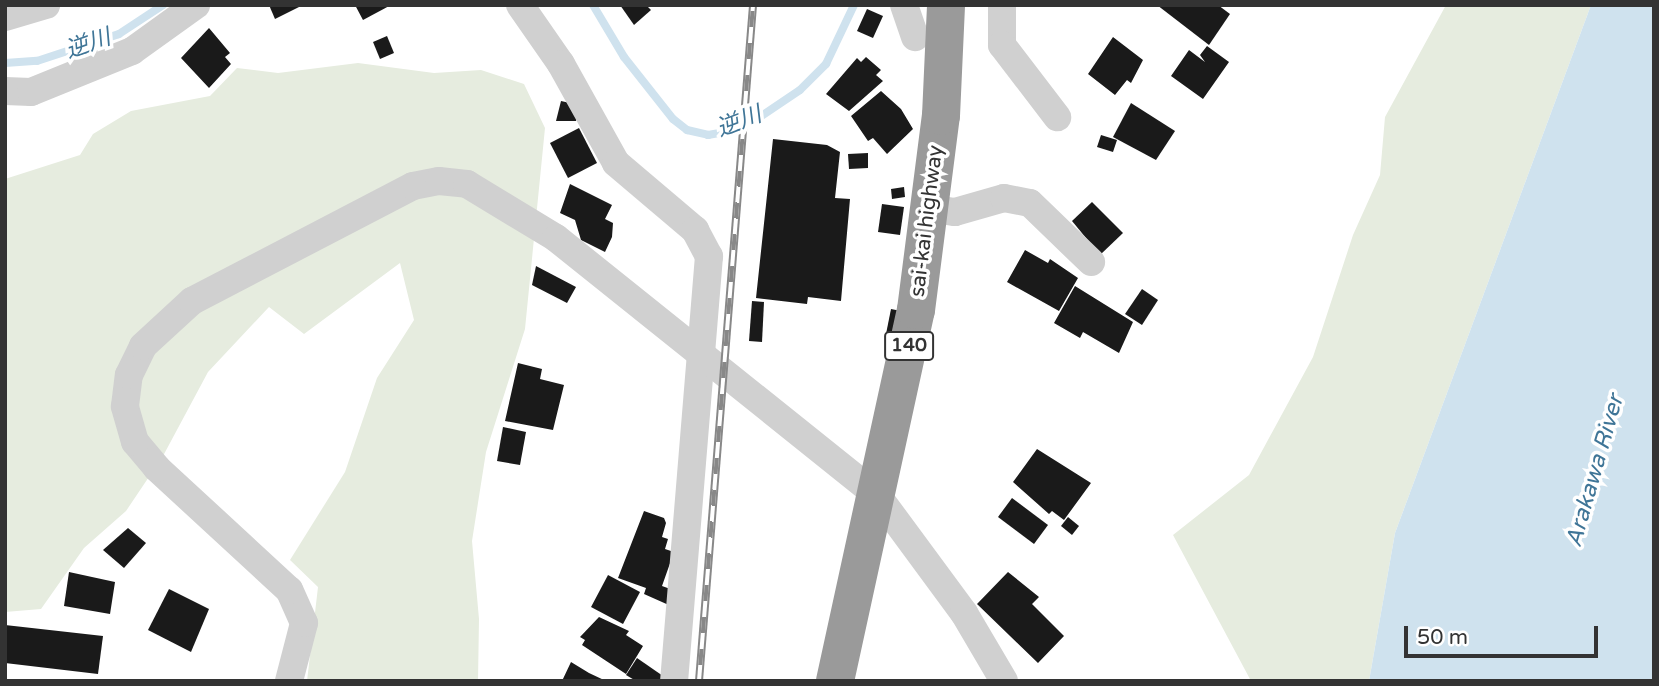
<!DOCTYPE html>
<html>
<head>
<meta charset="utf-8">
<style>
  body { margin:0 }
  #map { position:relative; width:1659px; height:686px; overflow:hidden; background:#fff; font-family:"Varela Round","Noto Sans JP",sans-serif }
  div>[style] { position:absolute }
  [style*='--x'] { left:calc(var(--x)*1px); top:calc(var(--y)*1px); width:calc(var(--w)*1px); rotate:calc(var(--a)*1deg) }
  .green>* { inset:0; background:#e6ecdf }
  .water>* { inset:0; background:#cfe2ee }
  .stream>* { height:8px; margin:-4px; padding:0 4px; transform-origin:4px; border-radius:4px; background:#cfe2ee }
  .building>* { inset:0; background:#1a1a1a }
  .minor>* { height:28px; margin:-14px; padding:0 14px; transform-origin:14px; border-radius:14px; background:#d0d0d0 }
  .highway>* { height:38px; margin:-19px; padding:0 19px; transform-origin:19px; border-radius:19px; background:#9a9a9a }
  .rail>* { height:8px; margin-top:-4px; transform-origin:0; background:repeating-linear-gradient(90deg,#fff 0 16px,#888 0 32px); box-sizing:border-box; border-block:2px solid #888 }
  span { translate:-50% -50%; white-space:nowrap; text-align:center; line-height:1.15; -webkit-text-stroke:7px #fff; paint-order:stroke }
  .shield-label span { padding:2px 5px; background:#fff; border:2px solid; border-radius:5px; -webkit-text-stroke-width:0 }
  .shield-label { font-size:19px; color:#333; font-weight:700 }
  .street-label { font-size:21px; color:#333 }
  .water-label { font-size:23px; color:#3f7597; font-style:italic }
  .frame { position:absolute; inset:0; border:7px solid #333; pointer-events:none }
  .scale { position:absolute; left:1404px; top:626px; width:194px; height:32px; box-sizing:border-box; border:4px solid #333; border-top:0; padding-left:9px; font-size:21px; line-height:24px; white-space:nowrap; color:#333; -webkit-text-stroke:5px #fff; paint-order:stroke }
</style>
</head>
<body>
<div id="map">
  <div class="green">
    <div style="clip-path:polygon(1446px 5px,1591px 5px,1395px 533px,1369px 681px,1251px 681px,1173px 535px,1249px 475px,1313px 357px,1353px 235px,1380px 175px,1385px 117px)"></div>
    <div style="clip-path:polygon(358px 63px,434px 73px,481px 70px,524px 84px,545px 128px,525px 329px,486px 452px,472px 541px,479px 619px,478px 681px,307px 681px,318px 587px,290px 560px,345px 472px,377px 378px,414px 320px,400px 263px,304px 334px,269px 307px,208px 372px,163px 456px,126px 511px,84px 548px,41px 609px,5px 612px,5px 179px,80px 155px,93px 134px,131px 111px,210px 96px,237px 68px,278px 73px)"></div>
  </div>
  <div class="water">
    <div style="clip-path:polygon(1591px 5px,1654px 5px,1654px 681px,1369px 681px,1395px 533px)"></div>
  </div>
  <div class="stream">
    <div style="--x:593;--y:5;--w:61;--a:59.2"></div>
    <div style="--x:624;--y:57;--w:79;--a:51.7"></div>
    <div style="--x:673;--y:119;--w:18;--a:38"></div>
    <div style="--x:687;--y:130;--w:22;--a:13"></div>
    <div style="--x:708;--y:135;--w:22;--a:-10"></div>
    <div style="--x:730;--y:131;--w:33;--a:-25"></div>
    <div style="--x:760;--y:117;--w:48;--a:-34"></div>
    <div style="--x:800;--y:90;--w:37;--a:-45"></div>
    <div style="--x:826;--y:64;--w:65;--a:-64.6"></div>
    <div style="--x:5;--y:63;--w:32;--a:-4"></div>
    <div style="--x:37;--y:61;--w:86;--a:-18.2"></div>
    <div style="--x:119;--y:34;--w:53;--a:-33.4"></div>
  </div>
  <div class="building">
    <div style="clip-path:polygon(269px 5px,303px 5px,275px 19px)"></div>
    <div style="clip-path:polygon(355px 5px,391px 5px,363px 20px)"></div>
    <div style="clip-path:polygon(620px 5px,646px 5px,651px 10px,634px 25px)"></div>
    <div style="clip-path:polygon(1157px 5px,1218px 5px,1230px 14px,1209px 45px)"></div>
    <div style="clip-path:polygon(867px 9px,883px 16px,873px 38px,857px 31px)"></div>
    <div style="clip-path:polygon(209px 28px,230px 53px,225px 57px,231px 64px,209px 88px,181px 58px)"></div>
    <div style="clip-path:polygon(387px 36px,394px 53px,380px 59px,373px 42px)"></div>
    <div style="clip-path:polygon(1113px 37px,1143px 60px,1131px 83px,1127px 80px,1115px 95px,1088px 74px)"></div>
    <div style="clip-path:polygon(1207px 46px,1229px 62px,1203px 99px,1171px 76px,1189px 50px,1205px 62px,1200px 55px)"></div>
    <div style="clip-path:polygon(866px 57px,881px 70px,876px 75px,883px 81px,849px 111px,826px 94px,857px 58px,861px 62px)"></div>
    <div style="clip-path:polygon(881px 91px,901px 109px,913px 129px,887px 154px,873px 138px,868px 141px,851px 116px)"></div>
    <div style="clip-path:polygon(561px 101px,579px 105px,576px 121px,556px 121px)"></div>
    <div style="clip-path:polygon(1131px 103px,1175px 131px,1156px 160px,1113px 137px)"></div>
    <div style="clip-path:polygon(579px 128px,597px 163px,568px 178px,550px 143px)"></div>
    <div style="clip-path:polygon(1101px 135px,1117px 140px,1113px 152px,1097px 147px)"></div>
    <div style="clip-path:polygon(773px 139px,827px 145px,840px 152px,835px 198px,850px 199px,841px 301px,808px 297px,807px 304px,756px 298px)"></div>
    <div style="clip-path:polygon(868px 153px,868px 168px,849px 169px,848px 154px)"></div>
    <div style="clip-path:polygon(570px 184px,612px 205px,605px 219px,613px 223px,612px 237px,605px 252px,581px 240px,575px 220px,560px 213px)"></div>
    <div style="clip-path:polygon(904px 187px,905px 197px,892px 199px,891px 189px)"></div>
    <div style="clip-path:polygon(1092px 202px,1123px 233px,1100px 255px,1072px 221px)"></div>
    <div style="clip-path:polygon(882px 204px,904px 207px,900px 235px,878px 232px)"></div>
    <div style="clip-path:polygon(1025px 250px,1048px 263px,1050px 259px,1078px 278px,1059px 311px,1007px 282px)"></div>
    <div style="clip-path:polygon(536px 266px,576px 287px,567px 303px,532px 285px)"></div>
    <div style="clip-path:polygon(1075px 286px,1133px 322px,1119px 353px,1083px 332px,1080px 338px,1054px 323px)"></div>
    <div style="clip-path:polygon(1142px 289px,1158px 300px,1142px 325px,1125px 314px)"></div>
    <div style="clip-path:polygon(752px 301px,764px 302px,762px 342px,749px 341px)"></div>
    <div style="clip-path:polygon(891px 309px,901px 311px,895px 340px,885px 339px)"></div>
    <div style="clip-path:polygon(518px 363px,542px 369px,540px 379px,564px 385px,553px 430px,505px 421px)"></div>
    <div style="clip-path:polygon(503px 427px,526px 432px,520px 465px,497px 461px)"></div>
    <div style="clip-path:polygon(1037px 449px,1091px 483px,1064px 520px,1052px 511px,1049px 514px,1013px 482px)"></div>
    <div style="clip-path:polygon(1012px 498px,1048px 525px,1034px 544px,998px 517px)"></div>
    <div style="clip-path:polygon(644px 511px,664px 518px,666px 523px,662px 537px,668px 539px,665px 549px,674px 552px,662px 586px,676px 591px,671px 606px,644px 594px,646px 588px,618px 578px)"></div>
    <div style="clip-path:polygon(1068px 517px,1079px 526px,1072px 535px,1061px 526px)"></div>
    <div style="clip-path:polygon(128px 528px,146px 543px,124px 568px,103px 550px)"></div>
    <div style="clip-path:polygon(69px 572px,115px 582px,110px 614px,64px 606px)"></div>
    <div style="clip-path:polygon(1008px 572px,1039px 597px,1032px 604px,1064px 636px,1038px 663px,977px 604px)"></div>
    <div style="clip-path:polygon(608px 575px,640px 592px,623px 624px,591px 607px)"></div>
    <div style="clip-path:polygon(169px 589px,209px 609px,191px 652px,148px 630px)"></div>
    <div style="clip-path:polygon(599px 617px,629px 631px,626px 635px,643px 646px,626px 674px,582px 645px,585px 640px,580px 637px)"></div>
    <div style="clip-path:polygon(5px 625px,103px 636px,98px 674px,5px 663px)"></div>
    <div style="clip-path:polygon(637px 658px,663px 676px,660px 681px,636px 681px,626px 675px)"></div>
    <div style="clip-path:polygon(571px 662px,589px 673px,606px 681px,562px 681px)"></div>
  </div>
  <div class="minor">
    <div style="--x:520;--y:5;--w:72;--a:55.2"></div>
    <div style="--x:561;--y:64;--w:113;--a:60.9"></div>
    <div style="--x:616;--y:163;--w:104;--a:40.3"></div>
    <div style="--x:695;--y:230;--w:30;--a:62"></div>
    <div style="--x:709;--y:256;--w:426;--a:94.7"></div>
    <div style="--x:904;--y:5;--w:34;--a:71"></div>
    <div style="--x:1002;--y:5;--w:40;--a:90"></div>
    <div style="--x:1002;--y:45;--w:91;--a:52.6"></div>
    <div style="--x:5;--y:17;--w:43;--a:-16.3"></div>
    <div style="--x:5;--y:91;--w:26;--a:2"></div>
    <div style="--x:31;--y:92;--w:109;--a:-22.1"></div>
    <div style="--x:132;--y:51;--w:79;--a:-35.7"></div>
    <div style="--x:929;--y:208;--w:26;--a:9"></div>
    <div style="--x:955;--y:212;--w:51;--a:-15.9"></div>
    <div style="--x:1004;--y:198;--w:26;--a:11"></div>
    <div style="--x:1030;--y:203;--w:85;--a:44"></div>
    <div style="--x:289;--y:681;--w:60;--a:-75.5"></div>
    <div style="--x:304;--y:623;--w:36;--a:-114"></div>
    <div style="--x:289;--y:590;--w:180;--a:-137.3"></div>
    <div style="--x:157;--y:468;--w:34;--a:-130"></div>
    <div style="--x:135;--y:442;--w:37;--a:-106"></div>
    <div style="--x:125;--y:406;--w:31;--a:-83"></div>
    <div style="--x:129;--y:375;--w:32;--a:-64"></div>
    <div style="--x:143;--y:346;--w:67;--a:-42.6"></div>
    <div style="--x:192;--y:301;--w:249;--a:-27.5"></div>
    <div style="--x:413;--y:186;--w:26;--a:-11"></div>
    <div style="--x:439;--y:181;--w:28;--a:6"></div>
    <div style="--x:467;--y:184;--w:104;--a:31.2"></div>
    <div style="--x:556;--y:238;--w:411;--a:38.7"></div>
    <div style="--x:877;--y:495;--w:147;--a:53.6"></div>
    <div style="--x:964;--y:613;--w:79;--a:59.5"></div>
  </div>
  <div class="highway">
    <div style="--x:835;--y:681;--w:380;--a:-77.7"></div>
    <div style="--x:916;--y:310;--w:196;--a:-82.7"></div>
    <div style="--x:941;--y:116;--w:111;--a:-87.4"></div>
  </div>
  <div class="rail">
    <div style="--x:699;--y:681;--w:678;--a:-85.43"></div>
  </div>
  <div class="shield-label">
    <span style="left:909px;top:346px">140</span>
  </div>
  <div class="street-label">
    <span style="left:927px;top:221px;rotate:-83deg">sai-kai highway</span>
  </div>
  <div class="water-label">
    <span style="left:88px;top:44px;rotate:-19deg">逆川</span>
    <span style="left:739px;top:122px;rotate:-21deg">逆川</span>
    <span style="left:1595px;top:471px;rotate:-74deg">Arakawa River</span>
  </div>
  <div class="frame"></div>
  <div class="scale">50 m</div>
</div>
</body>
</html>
